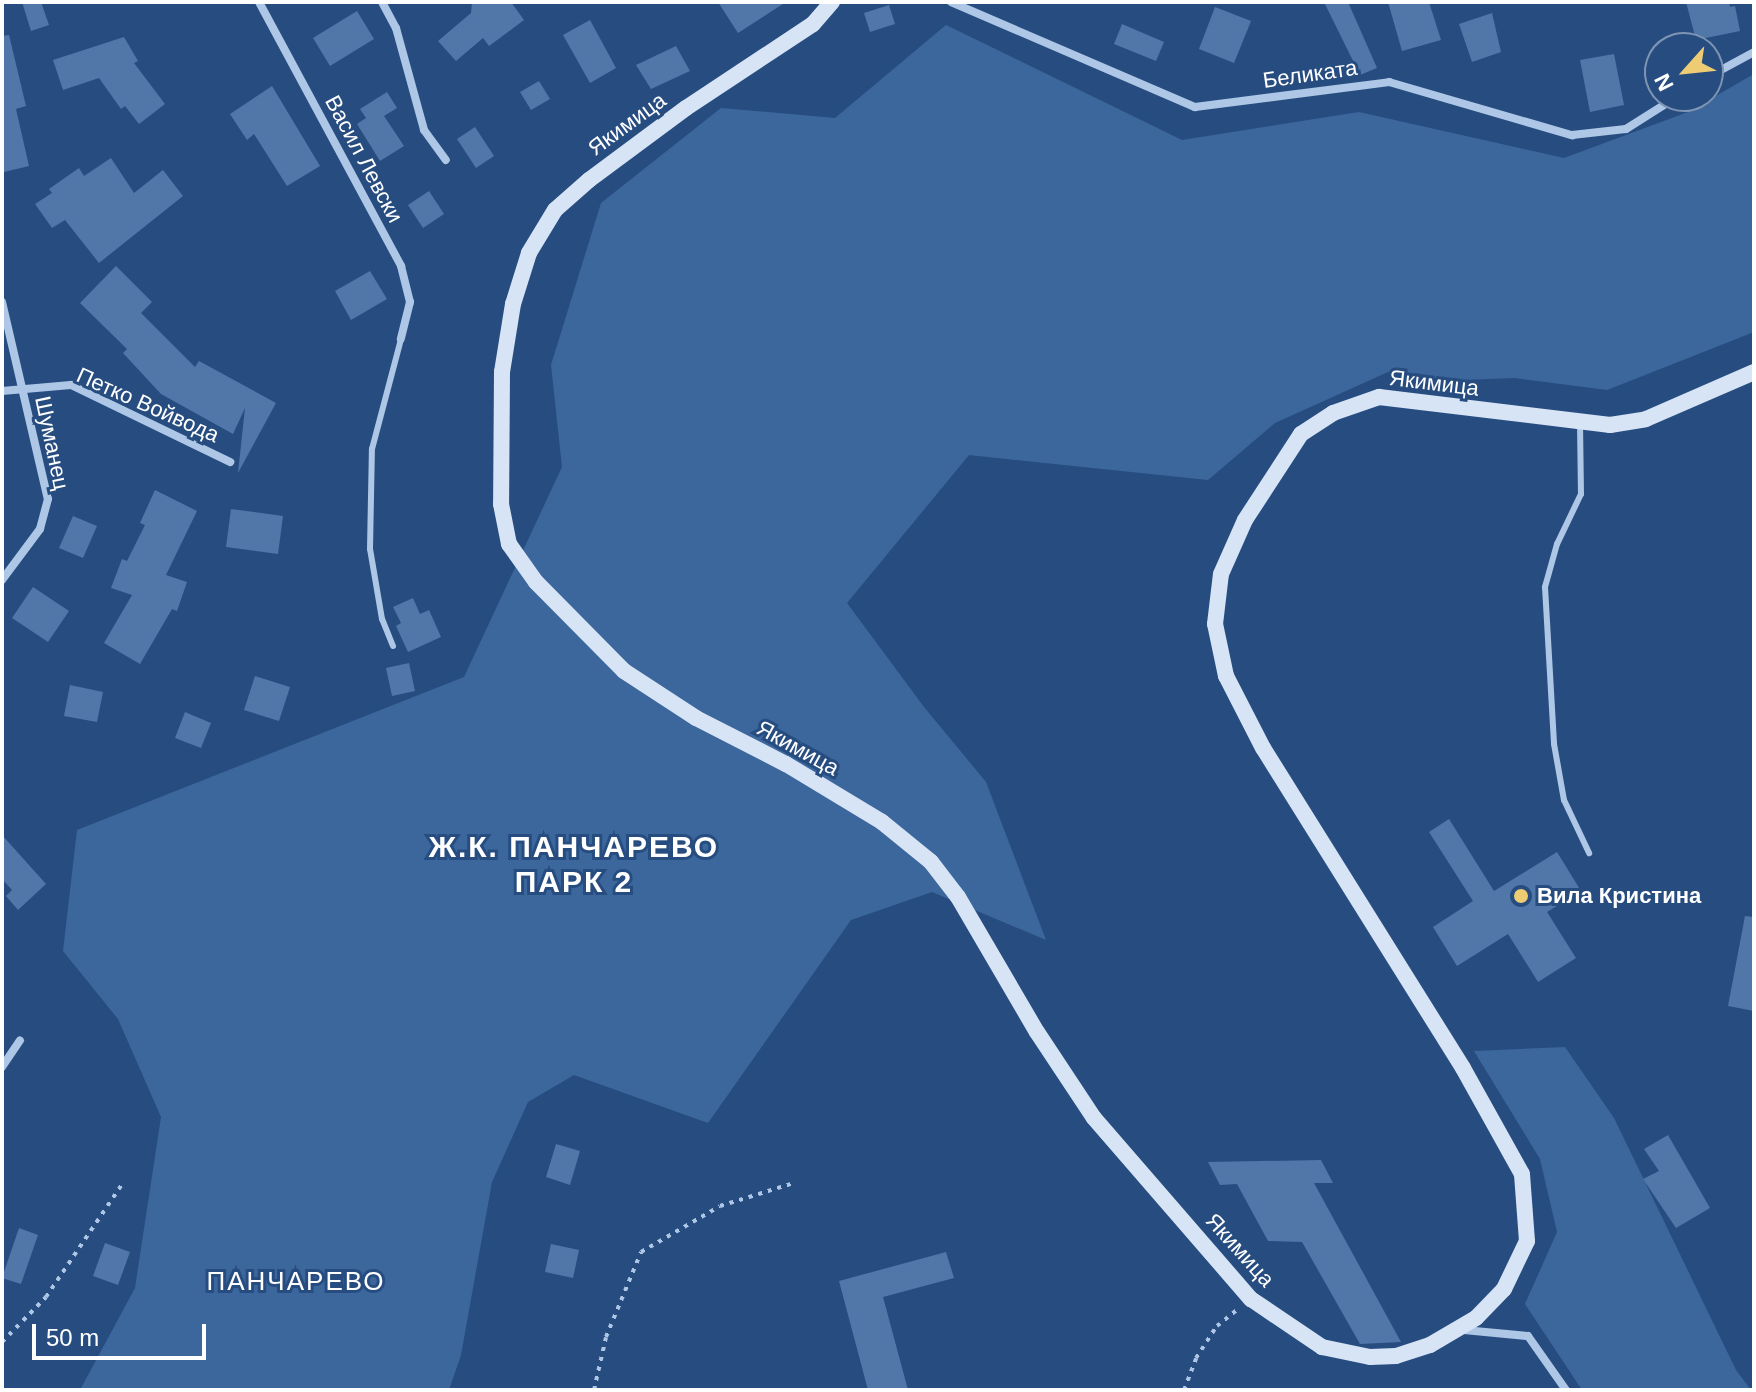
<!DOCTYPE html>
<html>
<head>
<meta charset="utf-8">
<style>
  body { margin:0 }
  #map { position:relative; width:1756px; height:1392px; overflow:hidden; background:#274d80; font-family:Arial,sans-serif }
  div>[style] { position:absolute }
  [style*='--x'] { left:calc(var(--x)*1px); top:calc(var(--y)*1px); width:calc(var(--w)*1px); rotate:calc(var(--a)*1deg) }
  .green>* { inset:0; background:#3c679d }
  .building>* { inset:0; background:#5077a8 }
  .path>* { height:4px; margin-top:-2px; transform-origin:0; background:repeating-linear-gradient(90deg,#aec7e6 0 4px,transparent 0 10px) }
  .lane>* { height:6px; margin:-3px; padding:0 3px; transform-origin:3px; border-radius:3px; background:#aec7e6 }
  .street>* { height:8px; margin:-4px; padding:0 4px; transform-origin:4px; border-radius:4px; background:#aec7e6 }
  .secondary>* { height:16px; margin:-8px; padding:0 8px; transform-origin:8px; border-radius:8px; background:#d7e4f5 }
  .dots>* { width:22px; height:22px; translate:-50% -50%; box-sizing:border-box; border:4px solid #274d80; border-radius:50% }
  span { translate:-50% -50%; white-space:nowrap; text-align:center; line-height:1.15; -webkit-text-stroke:6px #274d80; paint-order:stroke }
  .street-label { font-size:22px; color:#fff }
  .poi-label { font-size:22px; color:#fff; font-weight:700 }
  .left { translate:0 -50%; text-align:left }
  .quarter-label { font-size:26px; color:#fff; letter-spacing:2px }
  .district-label { font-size:30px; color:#fff; font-weight:700; letter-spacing:2px }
  .frame { position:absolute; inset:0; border:4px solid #fff; pointer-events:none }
  .north { position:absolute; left:1644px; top:32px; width:80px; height:80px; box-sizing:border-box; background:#274d80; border:2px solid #7d94b3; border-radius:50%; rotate:243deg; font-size:22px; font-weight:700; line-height:32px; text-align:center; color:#fff }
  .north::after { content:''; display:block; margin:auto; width:28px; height:36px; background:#eecc74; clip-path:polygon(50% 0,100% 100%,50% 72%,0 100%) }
  .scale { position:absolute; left:32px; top:1324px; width:174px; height:36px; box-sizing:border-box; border:4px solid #fff; border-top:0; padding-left:10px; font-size:24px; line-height:28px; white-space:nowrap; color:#fff; -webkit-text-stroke:6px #274d80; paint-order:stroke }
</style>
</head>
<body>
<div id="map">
  <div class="green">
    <div style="clip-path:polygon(946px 25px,1182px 140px,1359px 112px,1564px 158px,1688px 112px,1754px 74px,1754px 332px,1607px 390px,1515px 378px,1435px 381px,1388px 372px,1275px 423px,1208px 480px,969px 455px,847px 603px,924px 707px,986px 782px,1046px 940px,932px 892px,851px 920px,708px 1123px,574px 1075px,528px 1102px,492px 1182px,461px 1355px,449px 1390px,80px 1390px,135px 1288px,161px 1117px,118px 1019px,63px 951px,77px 830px,464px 677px,562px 467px,551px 365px,601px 203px,721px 108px,835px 118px)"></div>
    <div style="clip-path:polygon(1565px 1047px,1614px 1118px,1736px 1370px,1751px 1390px,1582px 1390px,1525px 1304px,1557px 1232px,1540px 1159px,1474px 1051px)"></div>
  </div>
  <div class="building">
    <div style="clip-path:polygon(22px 2px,41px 2px,49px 25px,31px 31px)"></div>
    <div style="clip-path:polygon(472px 2px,511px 2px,524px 20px,489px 46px,483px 38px,456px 61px,438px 41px,471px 13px)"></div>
    <div style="clip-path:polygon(718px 2px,786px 2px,738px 33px)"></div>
    <div style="clip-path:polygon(1324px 2px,1348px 2px,1377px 68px,1360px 75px)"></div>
    <div style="clip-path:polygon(1388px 2px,1429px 2px,1441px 40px,1402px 51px)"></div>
    <div style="clip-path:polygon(1686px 2px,1729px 2px,1730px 7px,1735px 6px,1740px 31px,1696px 40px)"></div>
    <div style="clip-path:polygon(889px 5px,895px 24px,870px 32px,864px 13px)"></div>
    <div style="clip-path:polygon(1215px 7px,1251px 21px,1234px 63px,1199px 49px)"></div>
    <div style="clip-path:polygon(357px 11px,374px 39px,330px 66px,313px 38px)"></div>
    <div style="clip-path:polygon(1492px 13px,1501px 52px,1472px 62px,1459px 24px)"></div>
    <div style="clip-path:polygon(590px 20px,616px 68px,590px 83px,563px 35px)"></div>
    <div style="clip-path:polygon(1122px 24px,1164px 42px,1156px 61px,1114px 44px)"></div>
    <div style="clip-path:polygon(9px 35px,26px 106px,16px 109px,29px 166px,4px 172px,2px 36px)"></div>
    <div style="clip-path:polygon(124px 37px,138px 61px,134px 63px,165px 104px,139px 124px,125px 106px,121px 109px,99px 78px,63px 90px,53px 60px)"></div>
    <div style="clip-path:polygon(676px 46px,690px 71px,651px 89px,636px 65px)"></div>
    <div style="clip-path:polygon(1614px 54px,1624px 105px,1590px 112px,1580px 60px)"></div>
    <div style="clip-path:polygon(539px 81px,550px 99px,531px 110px,520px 92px)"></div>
    <div style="clip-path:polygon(272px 86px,320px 166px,287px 186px,254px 134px,247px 140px,230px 114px)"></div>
    <div style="clip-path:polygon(387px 92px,397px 108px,384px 116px,404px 146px,380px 161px,357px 124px,366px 118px,360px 109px)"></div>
    <div style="clip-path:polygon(475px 127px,494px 156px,476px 168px,457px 139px)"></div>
    <div style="clip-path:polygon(111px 158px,134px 193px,163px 170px,183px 196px,99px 263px,65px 220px,52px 228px,35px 204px,52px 193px,49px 189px,79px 168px,84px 176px)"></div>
    <div style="clip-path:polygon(429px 191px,444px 214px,423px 228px,408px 205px)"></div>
    <div style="clip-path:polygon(116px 266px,152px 302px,141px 313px,195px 367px,199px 361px,276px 403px,238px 473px,245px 408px,233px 434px,161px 394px,123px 353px,127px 349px,80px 303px)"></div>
    <div style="clip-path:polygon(370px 271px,387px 299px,351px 320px,335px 291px)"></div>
    <div style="clip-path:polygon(155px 490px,197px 511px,166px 575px,187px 582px,177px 611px,172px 609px,140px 664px,104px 643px,132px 595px,111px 588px,122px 559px,127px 561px,145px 525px,140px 523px)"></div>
    <div style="clip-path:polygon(231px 509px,283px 516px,278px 554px,226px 547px)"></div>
    <div style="clip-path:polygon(73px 516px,97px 526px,83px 558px,59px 548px)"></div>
    <div style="clip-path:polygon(33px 587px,69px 611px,48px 642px,12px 618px)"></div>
    <div style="clip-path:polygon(413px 598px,420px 614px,429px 610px,441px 637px,408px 652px,396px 626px,401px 623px,393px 607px)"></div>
    <div style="clip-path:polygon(409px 663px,415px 691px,392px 696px,386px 668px)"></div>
    <div style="clip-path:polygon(255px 676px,290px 687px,279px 721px,244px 710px)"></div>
    <div style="clip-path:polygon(70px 685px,103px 692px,97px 722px,64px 716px)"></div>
    <div style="clip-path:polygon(185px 712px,211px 723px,201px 748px,175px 738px)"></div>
    <div style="clip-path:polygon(1449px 819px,1494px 891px,1557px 852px,1581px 891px,1547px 912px,1576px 958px,1538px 982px,1508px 934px,1457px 966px,1433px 927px,1473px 901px,1429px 832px)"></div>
    <div style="clip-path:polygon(2px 835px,46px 884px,18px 910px,6px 896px,12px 890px,2px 879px)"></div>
    <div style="clip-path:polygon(1745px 916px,1754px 917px,1754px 1011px,1728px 1006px)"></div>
    <div style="clip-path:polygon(1668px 1135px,1710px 1208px,1676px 1228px,1643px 1179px,1659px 1171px,1644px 1149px)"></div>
    <div style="clip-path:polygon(556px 1144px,580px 1151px,570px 1185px,546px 1177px)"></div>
    <div style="clip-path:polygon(1321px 1160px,1333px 1183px,1314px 1183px,1401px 1342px,1360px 1344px,1302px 1242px,1268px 1241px,1237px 1184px,1220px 1185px,1208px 1162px)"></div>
    <div style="clip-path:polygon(19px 1228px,38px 1235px,21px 1284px,2px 1278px)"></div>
    <div style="clip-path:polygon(105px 1243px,130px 1252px,118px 1285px,93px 1276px)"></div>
    <div style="clip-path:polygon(551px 1244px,579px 1250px,573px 1278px,545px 1272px)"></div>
    <div style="clip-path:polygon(946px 1252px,954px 1278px,883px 1297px,908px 1390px,868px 1390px,839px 1281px)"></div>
  </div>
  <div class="path">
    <div style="--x:2;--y:1342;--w:63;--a:-45.6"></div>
    <div style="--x:46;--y:1297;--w:138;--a:-56"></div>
    <div style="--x:594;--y:1390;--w:54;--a:-77.2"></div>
    <div style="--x:606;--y:1337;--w:92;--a:-67.6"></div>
    <div style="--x:641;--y:1252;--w:91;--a:-30.2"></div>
    <div style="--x:720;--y:1206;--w:77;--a:-17.3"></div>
    <div style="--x:1184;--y:1390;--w:34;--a:-69"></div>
    <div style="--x:1196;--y:1358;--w:38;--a:-57"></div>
    <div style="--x:1217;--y:1326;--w:26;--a:-39"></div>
  </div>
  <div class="lane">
    <div style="--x:1580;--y:423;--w:71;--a:89.2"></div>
    <div style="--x:1581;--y:494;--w:55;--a:115.6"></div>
    <div style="--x:1557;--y:544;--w:45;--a:105.6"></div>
    <div style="--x:1545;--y:587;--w:157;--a:86.7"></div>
    <div style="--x:1554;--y:744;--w:57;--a:79.9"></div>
    <div style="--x:1564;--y:800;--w:59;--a:64.7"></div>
    <div style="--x:393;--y:646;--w:29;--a:-112"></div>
    <div style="--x:382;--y:619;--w:71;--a:-99.7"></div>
    <div style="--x:370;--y:549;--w:100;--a:-88.9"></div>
    <div style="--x:372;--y:449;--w:114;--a:-75.2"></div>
  </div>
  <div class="street">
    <div style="--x:259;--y:2;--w:300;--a:61.7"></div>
    <div style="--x:401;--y:266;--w:37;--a:76"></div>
    <div style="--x:410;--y:302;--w:38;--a:104"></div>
    <div style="--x:382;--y:2;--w:30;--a:62"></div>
    <div style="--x:396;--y:28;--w:106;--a:74.6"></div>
    <div style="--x:424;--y:130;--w:37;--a:54"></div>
    <div style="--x:951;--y:2;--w:266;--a:23.3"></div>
    <div style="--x:1195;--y:107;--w:196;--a:-7.3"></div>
    <div style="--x:1389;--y:82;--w:191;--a:16.2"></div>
    <div style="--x:1572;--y:135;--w:54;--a:-6.3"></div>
    <div style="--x:1626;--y:129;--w:62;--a:-32.4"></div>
    <div style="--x:1708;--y:77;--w:52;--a:-28.5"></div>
    <div style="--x:2;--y:302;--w:202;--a:76.9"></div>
    <div style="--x:48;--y:499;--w:31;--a:105"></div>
    <div style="--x:40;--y:529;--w:64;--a:126.7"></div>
    <div style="--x:2;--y:391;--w:69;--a:-5"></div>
    <div style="--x:71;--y:385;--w:177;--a:25.8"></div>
    <div style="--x:2;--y:1067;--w:32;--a:-56"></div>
    <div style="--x:1464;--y:1330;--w:64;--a:5.4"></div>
    <div style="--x:1528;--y:1336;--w:66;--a:54.9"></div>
  </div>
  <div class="secondary">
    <div style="--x:832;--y:2;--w:29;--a:131"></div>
    <div style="--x:813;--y:24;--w:152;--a:146.5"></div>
    <div style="--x:686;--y:108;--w:121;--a:143.4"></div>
    <div style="--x:589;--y:180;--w:45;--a:138.6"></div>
    <div style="--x:555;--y:210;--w:50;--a:121.2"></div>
    <div style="--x:529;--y:253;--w:53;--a:107.4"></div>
    <div style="--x:513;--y:304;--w:69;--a:99.2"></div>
    <div style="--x:502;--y:372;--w:132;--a:90.4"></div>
    <div style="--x:501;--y:504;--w:41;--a:78.7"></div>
    <div style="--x:509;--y:544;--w:47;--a:54.6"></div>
    <div style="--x:536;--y:582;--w:125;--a:45.3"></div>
    <div style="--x:624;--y:671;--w:86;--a:33.1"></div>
    <div style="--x:696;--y:718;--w:101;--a:27.1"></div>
    <div style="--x:786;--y:764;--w:112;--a:31.1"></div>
    <div style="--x:882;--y:822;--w:63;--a:39.2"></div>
    <div style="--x:931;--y:862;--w:44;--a:52.4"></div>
    <div style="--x:958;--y:897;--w:156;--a:59.7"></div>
    <div style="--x:1037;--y:1032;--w:103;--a:56.5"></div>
    <div style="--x:1094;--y:1118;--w:240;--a:49.1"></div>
    <div style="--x:1251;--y:1299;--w:86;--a:34.1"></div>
    <div style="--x:1322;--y:1347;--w:49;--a:11.8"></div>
    <div style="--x:1370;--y:1357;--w:26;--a:-2"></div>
    <div style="--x:1396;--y:1356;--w:36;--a:-18"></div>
    <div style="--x:1430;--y:1345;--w:53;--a:-30.4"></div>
    <div style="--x:1476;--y:1318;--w:40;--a:-46"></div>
    <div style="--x:1504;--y:1289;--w:53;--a:-64.4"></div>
    <div style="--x:1527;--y:1241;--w:67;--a:-94.3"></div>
    <div style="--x:1522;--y:1174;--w:121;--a:-119.1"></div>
    <div style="--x:1463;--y:1068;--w:377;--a:-122"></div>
    <div style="--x:1263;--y:748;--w:81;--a:-117.2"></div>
    <div style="--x:1226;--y:676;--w:53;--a:-101.9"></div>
    <div style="--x:1215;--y:624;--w:50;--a:-83.2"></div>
    <div style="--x:1221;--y:574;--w:59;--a:-66"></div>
    <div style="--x:1245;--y:520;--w:103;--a:-56.9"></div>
    <div style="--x:1301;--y:434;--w:38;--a:-33"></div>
    <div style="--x:1333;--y:413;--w:49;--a:-19.2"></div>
    <div style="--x:1379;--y:397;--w:233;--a:6.9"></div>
    <div style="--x:1610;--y:425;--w:36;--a:-9"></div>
    <div style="--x:1646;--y:419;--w:118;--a:-23.5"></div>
  </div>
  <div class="dots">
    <div style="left:1521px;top:896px;background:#eecc74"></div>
  </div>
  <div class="street-label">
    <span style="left:1310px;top:74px;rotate:-8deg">Беликата</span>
    <span style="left:627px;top:124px;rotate:-36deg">Якимица</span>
    <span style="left:364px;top:159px;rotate:62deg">Васил Левски</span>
    <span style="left:1434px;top:383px;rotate:7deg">Якимица</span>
    <span style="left:148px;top:405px;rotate:24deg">Петко Войвода</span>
    <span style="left:52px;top:443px;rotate:78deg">Шуманец</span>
    <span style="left:798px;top:748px;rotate:29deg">Якимица</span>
    <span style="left:1240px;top:1250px;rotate:48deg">Якимица</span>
  </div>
  <div class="poi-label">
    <span class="left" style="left:1537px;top:896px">Вила Кристина</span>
  </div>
  <div class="quarter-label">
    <span style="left:296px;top:1282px">ПАНЧАРЕВО</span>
  </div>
  <div class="district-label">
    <span style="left:574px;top:864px">Ж.К. ПАНЧАРЕВО<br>ПАРК 2</span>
  </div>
  <div class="frame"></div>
  <div class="north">N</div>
  <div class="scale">50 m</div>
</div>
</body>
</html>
